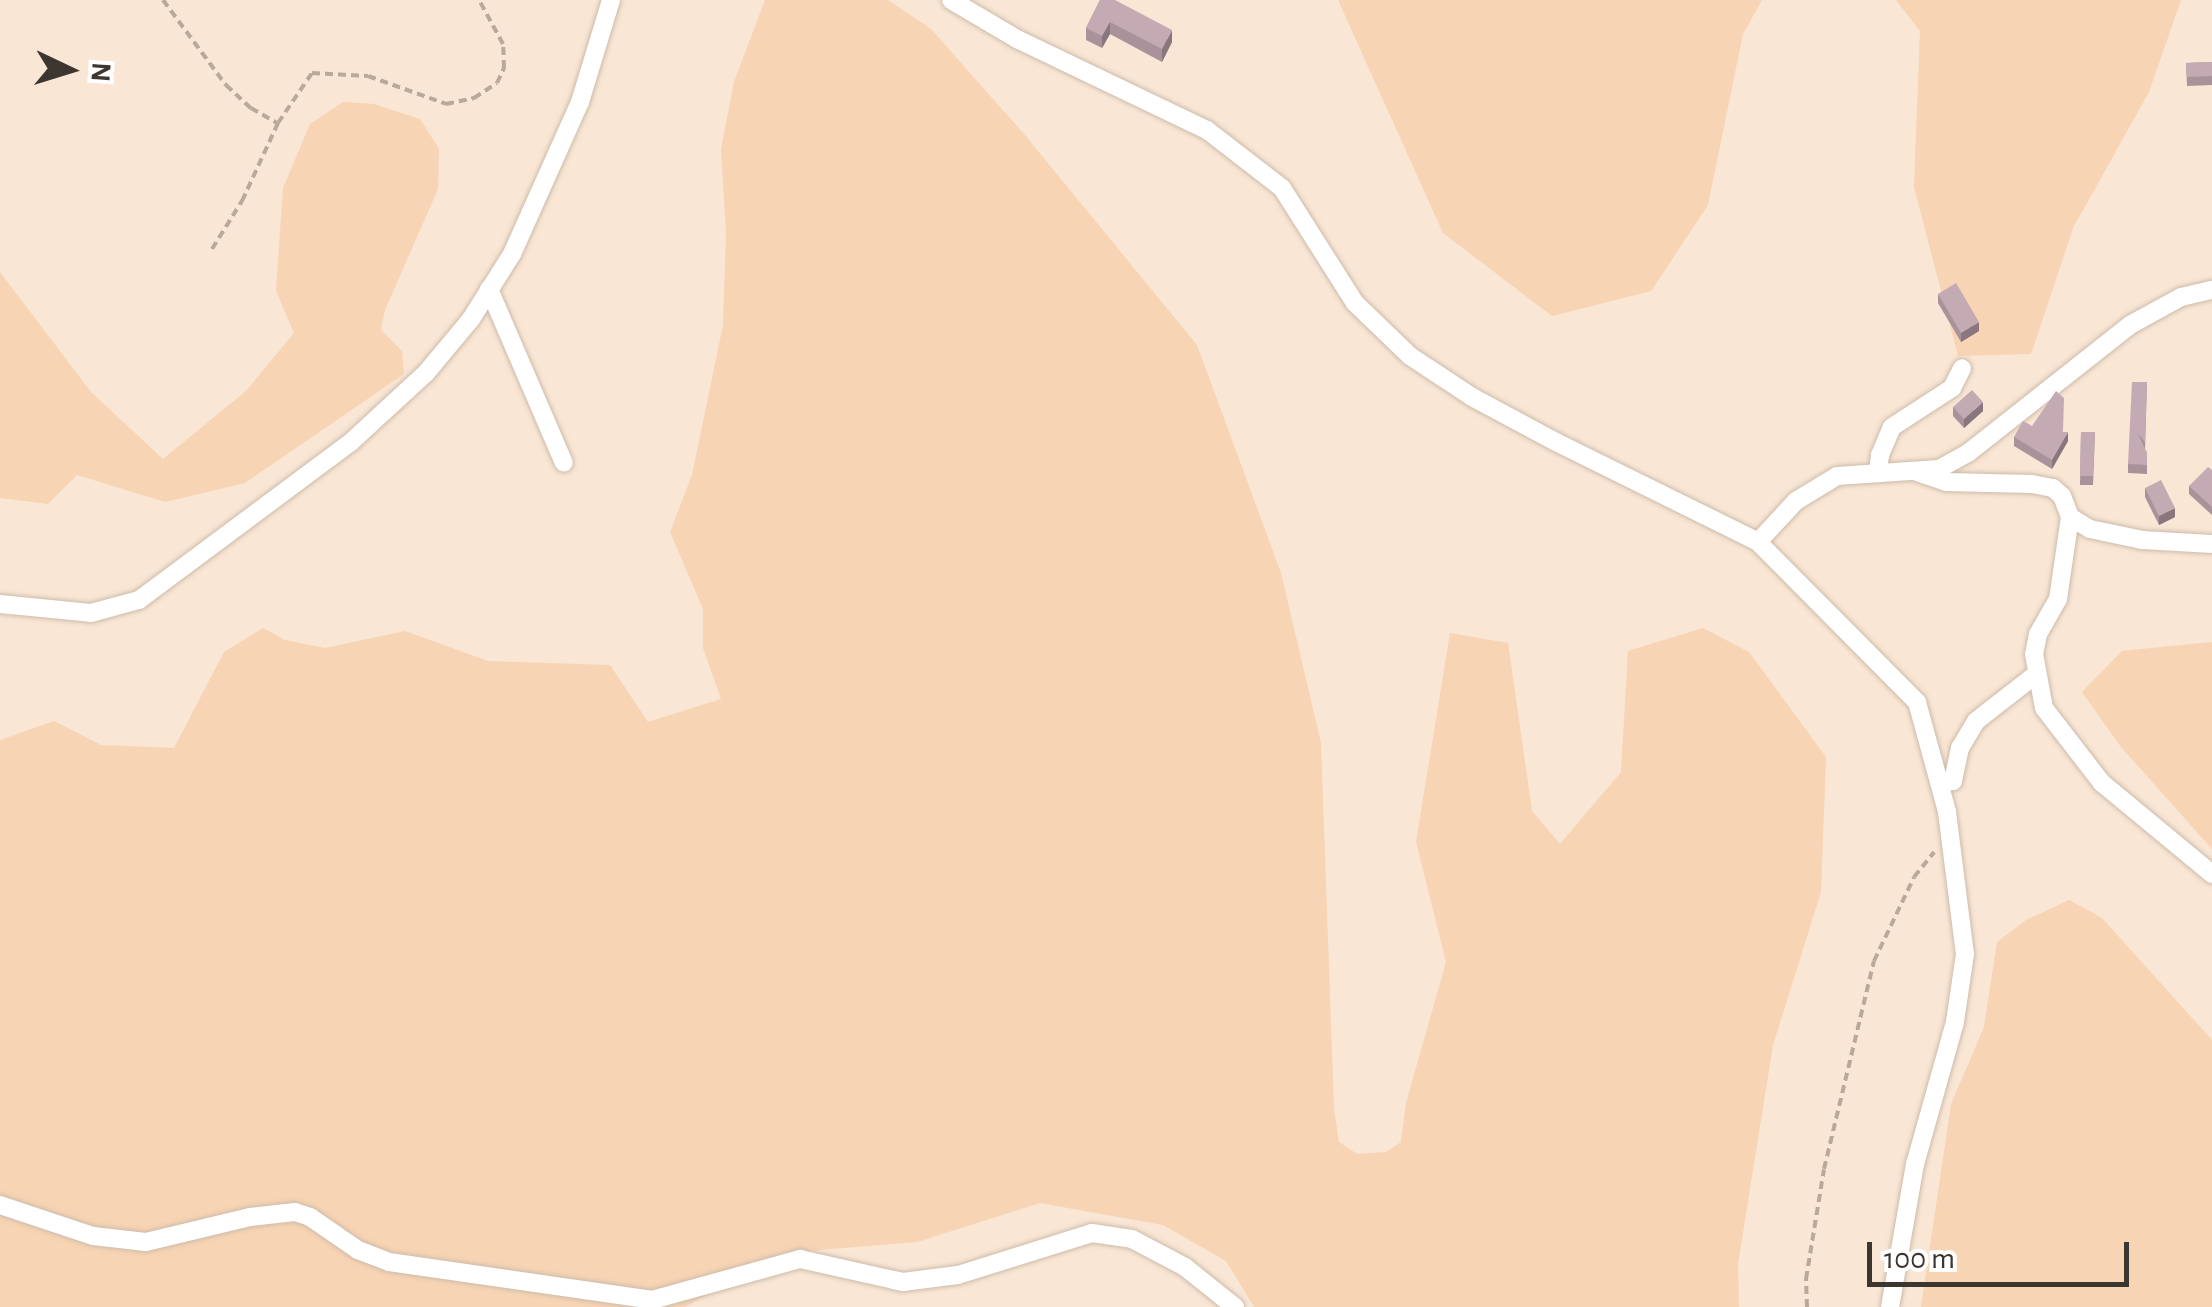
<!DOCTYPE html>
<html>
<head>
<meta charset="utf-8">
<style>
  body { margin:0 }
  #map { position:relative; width:2212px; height:1307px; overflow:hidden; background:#f9e6d4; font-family:"Alegreya Sans",sans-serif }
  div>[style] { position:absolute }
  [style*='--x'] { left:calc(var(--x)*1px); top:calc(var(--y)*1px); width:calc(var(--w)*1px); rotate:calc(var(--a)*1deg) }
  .green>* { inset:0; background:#f7d4b3 }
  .path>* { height:4px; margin-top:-2px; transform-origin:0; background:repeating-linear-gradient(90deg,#b8a99b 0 8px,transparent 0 13px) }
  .roads { filter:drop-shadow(0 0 2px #cdbbaa) drop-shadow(0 0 2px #cdbbaa) }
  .minor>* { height:18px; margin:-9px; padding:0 9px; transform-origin:9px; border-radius:9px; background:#fff }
  .wall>* { inset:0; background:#a99299 }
  .shaded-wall>* { inset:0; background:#89777d }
  .building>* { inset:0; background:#c4aab2 }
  span { translate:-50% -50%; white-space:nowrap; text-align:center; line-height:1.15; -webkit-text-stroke:10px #fff; paint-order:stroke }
  .north { position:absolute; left:20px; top:20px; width:100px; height:100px; -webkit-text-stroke:8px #fff; paint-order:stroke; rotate:94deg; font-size:28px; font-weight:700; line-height:40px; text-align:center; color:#3d352f }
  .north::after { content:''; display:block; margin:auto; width:35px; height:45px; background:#3d352f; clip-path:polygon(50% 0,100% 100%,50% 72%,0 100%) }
  .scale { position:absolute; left:1867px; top:1242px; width:262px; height:45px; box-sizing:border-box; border:5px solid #3d352f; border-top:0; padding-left:12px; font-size:30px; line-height:35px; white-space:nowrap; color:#3d352f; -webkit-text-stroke:8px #fff; paint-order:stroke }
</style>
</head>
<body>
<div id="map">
  <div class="green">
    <div style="clip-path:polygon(765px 0,888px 0,931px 29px,1024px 134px,1197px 345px,1281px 573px,1321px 743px,1334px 1109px,1339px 1142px,1357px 1154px,1386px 1152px,1401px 1142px,1406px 1103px,1446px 962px,1416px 842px,1450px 633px,1508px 643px,1532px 811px,1560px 844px,1621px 772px,1628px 651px,1703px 628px,1749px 652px,1826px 757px,1821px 892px,1773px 1045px,1738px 1264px,1739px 1307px,1254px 1307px,1226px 1261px,1163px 1225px,1040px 1203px,917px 1242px,783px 1253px,685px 1307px,0 1307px,0 740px,54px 721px,101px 745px,174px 748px,224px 652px,263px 628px,285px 640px,325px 648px,405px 631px,488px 661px,610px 665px,648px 722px,721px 699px,703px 648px,703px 609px,670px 532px,692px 475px,723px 325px,726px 233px,721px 149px,734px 82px)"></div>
    <div style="clip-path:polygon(1338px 0,1762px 0,1743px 34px,1708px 205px,1651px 291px,1552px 316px,1443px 233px)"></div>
    <div style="clip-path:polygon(1896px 0,2181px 0,2149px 92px,2073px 228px,2031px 354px,1958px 356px,1914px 187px,1920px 31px)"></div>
    <div style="clip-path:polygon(343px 102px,374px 104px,420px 119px,439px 149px,438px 189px,385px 310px,381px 330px,402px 351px,404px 374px,245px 483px,165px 502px,77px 475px,48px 504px,0 498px,0 272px,91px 392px,163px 459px,246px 391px,294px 333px,276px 291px,283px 188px,310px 124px)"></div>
    <div style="clip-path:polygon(2212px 642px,2212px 849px,2121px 747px,2082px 692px,2122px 651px)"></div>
    <div style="clip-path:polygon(2069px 900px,2102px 918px,2212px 1040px,2212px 1307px,1921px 1307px,1951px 1104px,1984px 1027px,1997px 942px,2026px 920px)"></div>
  </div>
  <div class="path">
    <div style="--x:163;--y:0;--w:106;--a:53.5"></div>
    <div style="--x:226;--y:85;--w:34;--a:43"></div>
    <div style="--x:251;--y:108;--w:30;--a:30"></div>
    <div style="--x:212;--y:249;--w:57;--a:-58"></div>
    <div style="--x:242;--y:201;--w:86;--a:-65.2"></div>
    <div style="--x:278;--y:123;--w:60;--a:-55.8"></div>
    <div style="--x:312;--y:73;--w:56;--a:3.1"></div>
    <div style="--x:368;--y:76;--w:83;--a:19.7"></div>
    <div style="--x:446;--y:104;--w:29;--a:-12"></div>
    <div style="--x:474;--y:98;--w:27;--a:-33"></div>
    <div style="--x:497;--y:83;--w:17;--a:-65"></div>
    <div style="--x:504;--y:68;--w:24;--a:-92"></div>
    <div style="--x:503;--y:44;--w:50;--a:-118.6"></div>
    <div style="--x:1807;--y:1307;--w:28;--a:-92"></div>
    <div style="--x:1806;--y:1279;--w:111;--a:-80.7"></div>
    <div style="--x:1824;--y:1169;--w:214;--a:-76.5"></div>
    <div style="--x:1874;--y:961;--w:93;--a:-64.5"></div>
    <div style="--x:1914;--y:877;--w:32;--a:-51"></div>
  </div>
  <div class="roads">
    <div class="minor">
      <div style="--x:951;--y:0;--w:77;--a:30.6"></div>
      <div style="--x:1017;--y:39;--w:211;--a:25.6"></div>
      <div style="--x:1207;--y:130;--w:95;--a:37.7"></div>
      <div style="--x:1282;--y:188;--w:136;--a:57.6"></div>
      <div style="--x:1355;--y:303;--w:76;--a:43.9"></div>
      <div style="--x:1410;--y:356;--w:74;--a:33.5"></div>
      <div style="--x:1472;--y:397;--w:95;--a:28.2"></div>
      <div style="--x:1556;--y:442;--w:225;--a:26.3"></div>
      <div style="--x:1758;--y:542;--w:226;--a:45.2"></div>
      <div style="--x:1917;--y:702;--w:114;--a:74.7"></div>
      <div style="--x:1947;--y:812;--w:143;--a:82.8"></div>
      <div style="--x:1965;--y:954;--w:69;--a:98.4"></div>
      <div style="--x:1955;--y:1022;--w:148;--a:105.7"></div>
      <div style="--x:1915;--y:1164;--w:145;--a:99.9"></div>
      <div style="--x:489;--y:289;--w:189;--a:66.7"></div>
      <div style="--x:1917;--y:472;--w:31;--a:19"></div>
      <div style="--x:1946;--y:482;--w:86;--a:1.3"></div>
      <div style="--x:2032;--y:484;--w:21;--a:11"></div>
      <div style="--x:2053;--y:488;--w:12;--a:42"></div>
      <div style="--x:2062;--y:496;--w:22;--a:69"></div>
      <div style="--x:2070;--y:517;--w:83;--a:98.3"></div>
      <div style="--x:2058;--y:599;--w:40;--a:119.7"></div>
      <div style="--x:2038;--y:634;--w:20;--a:101"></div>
      <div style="--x:2034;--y:654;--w:55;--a:79.5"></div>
      <div style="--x:2044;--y:708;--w:95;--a:52.3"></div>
      <div style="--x:2102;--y:783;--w:143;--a:39.6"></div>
      <div style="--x:1878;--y:473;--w:18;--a:-84"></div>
      <div style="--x:1880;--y:455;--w:30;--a:-67"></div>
      <div style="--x:1892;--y:427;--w:72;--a:-33"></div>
      <div style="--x:1952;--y:388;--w:22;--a:-63"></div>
      <div style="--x:2070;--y:517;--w:23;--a:31"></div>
      <div style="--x:2090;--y:529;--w:53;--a:11.9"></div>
      <div style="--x:2142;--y:540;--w:70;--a:3.3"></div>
      <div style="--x:1758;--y:542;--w:56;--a:-47.2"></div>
      <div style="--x:1796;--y:501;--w:48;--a:-31.4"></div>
      <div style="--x:1837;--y:476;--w:102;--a:-3.9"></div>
      <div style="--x:1939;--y:469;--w:33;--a:-29"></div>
      <div style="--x:1968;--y:453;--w:206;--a:-38.3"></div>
      <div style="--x:2130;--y:325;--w:58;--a:-28.8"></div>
      <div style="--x:2181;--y:297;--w:32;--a:-13"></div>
      <div style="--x:0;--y:604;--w:91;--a:5.6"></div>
      <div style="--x:91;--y:613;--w:50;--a:-15.2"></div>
      <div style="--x:139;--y:600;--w:264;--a:-36.7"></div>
      <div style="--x:351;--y:442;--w:102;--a:-42.6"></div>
      <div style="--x:426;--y:373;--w:70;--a:-50.2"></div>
      <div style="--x:471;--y:319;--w:77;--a:-57.8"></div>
      <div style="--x:512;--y:254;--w:167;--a:-65.9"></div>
      <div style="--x:580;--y:102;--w:107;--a:-73.1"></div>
      <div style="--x:1940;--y:782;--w:13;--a:-4"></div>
      <div style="--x:1953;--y:781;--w:34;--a:-78"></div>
      <div style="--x:1960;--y:748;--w:31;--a:-59"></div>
      <div style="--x:1976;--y:721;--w:75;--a:-37.9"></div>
      <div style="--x:0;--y:1205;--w:98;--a:18.4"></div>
      <div style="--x:93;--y:1236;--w:53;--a:6.5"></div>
      <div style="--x:146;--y:1242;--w:107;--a:-13.5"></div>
      <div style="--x:250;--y:1217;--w:45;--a:-6.3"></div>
      <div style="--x:295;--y:1212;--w:16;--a:18"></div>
      <div style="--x:310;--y:1217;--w:58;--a:34.5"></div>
      <div style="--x:358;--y:1250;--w:33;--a:21"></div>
      <div style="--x:389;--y:1262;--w:266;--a:8.2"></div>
      <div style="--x:652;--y:1300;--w:154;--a:-15.5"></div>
      <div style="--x:800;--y:1259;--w:106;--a:12.6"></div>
      <div style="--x:903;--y:1282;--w:55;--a:-7.3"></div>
      <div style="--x:958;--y:1275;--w:140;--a:-17.4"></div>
      <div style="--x:1092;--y:1233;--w:40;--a:8.5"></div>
      <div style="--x:1132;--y:1239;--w:60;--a:27.8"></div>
      <div style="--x:1185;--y:1267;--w:64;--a:38.7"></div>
    </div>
  </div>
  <div class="wall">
    <div style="clip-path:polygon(1100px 0,1172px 42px,1162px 62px,1110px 34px,1102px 48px,1086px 40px,1086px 28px)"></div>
    <div style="clip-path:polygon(2212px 62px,2212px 85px,2187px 86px,2186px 63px)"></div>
    <div style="clip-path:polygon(1938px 294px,1979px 331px,1961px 342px,1938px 303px)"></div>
    <div style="clip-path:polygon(2147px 382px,2145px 450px,2147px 453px,2147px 474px,2128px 473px,2128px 464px)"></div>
    <div style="clip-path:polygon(1953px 407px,1983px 411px,1964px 428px,1953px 416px)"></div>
    <div style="clip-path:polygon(2032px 426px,2063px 432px,2068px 441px,2052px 469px,2014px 446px,2014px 437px)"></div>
    <div style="clip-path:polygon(2081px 432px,2095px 432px,2093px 485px,2080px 485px)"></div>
    <div style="clip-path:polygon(2212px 470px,2212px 515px,2189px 494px,2189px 486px)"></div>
    <div style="clip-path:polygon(2145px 488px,2175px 517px,2159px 525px,2145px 497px)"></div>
  </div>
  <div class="shaded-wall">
    <div style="clip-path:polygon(1110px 22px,1110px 34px,1102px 48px,1102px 36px)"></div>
    <div style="clip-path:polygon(1172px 30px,1172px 42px,1162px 62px,1162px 49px)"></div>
    <div style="clip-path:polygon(1979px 322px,1979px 331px,1961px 342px,1961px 333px)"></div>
    <div style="clip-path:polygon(1983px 402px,1983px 411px,1964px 428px,1964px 419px)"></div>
    <div style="clip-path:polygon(2068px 432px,2068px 441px,2052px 469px,2052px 460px)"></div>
    <div style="clip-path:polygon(2175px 508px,2175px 517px,2159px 525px,2159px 516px)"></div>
  </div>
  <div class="building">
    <div style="clip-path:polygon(1100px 0,1115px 0,1172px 30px,1162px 49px,1110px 22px,1102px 36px,1086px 28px)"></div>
    <div style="clip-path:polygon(2212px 62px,2212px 76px,2187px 77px,2186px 63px)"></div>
    <div style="clip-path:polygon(1956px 283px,1979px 322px,1961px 333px,1938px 294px)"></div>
    <div style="clip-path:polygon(2132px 382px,2147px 382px,2145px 442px,2138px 434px,2147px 453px,2147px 465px,2128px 464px)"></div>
    <div style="clip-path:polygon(1972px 390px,1983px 402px,1964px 419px,1953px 407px)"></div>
    <div style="clip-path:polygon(2056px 391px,2064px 398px,2063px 432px,2068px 432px,2052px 460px,2014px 437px,2023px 421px,2032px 426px)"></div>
    <div style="clip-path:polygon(2081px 432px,2095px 432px,2093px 476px,2080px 476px)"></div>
    <div style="clip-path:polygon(2208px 467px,2212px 470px,2212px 507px,2189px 486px)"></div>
    <div style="clip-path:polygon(2161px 480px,2175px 508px,2159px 516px,2145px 488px)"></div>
  </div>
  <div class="north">N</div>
  <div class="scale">100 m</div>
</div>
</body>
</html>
